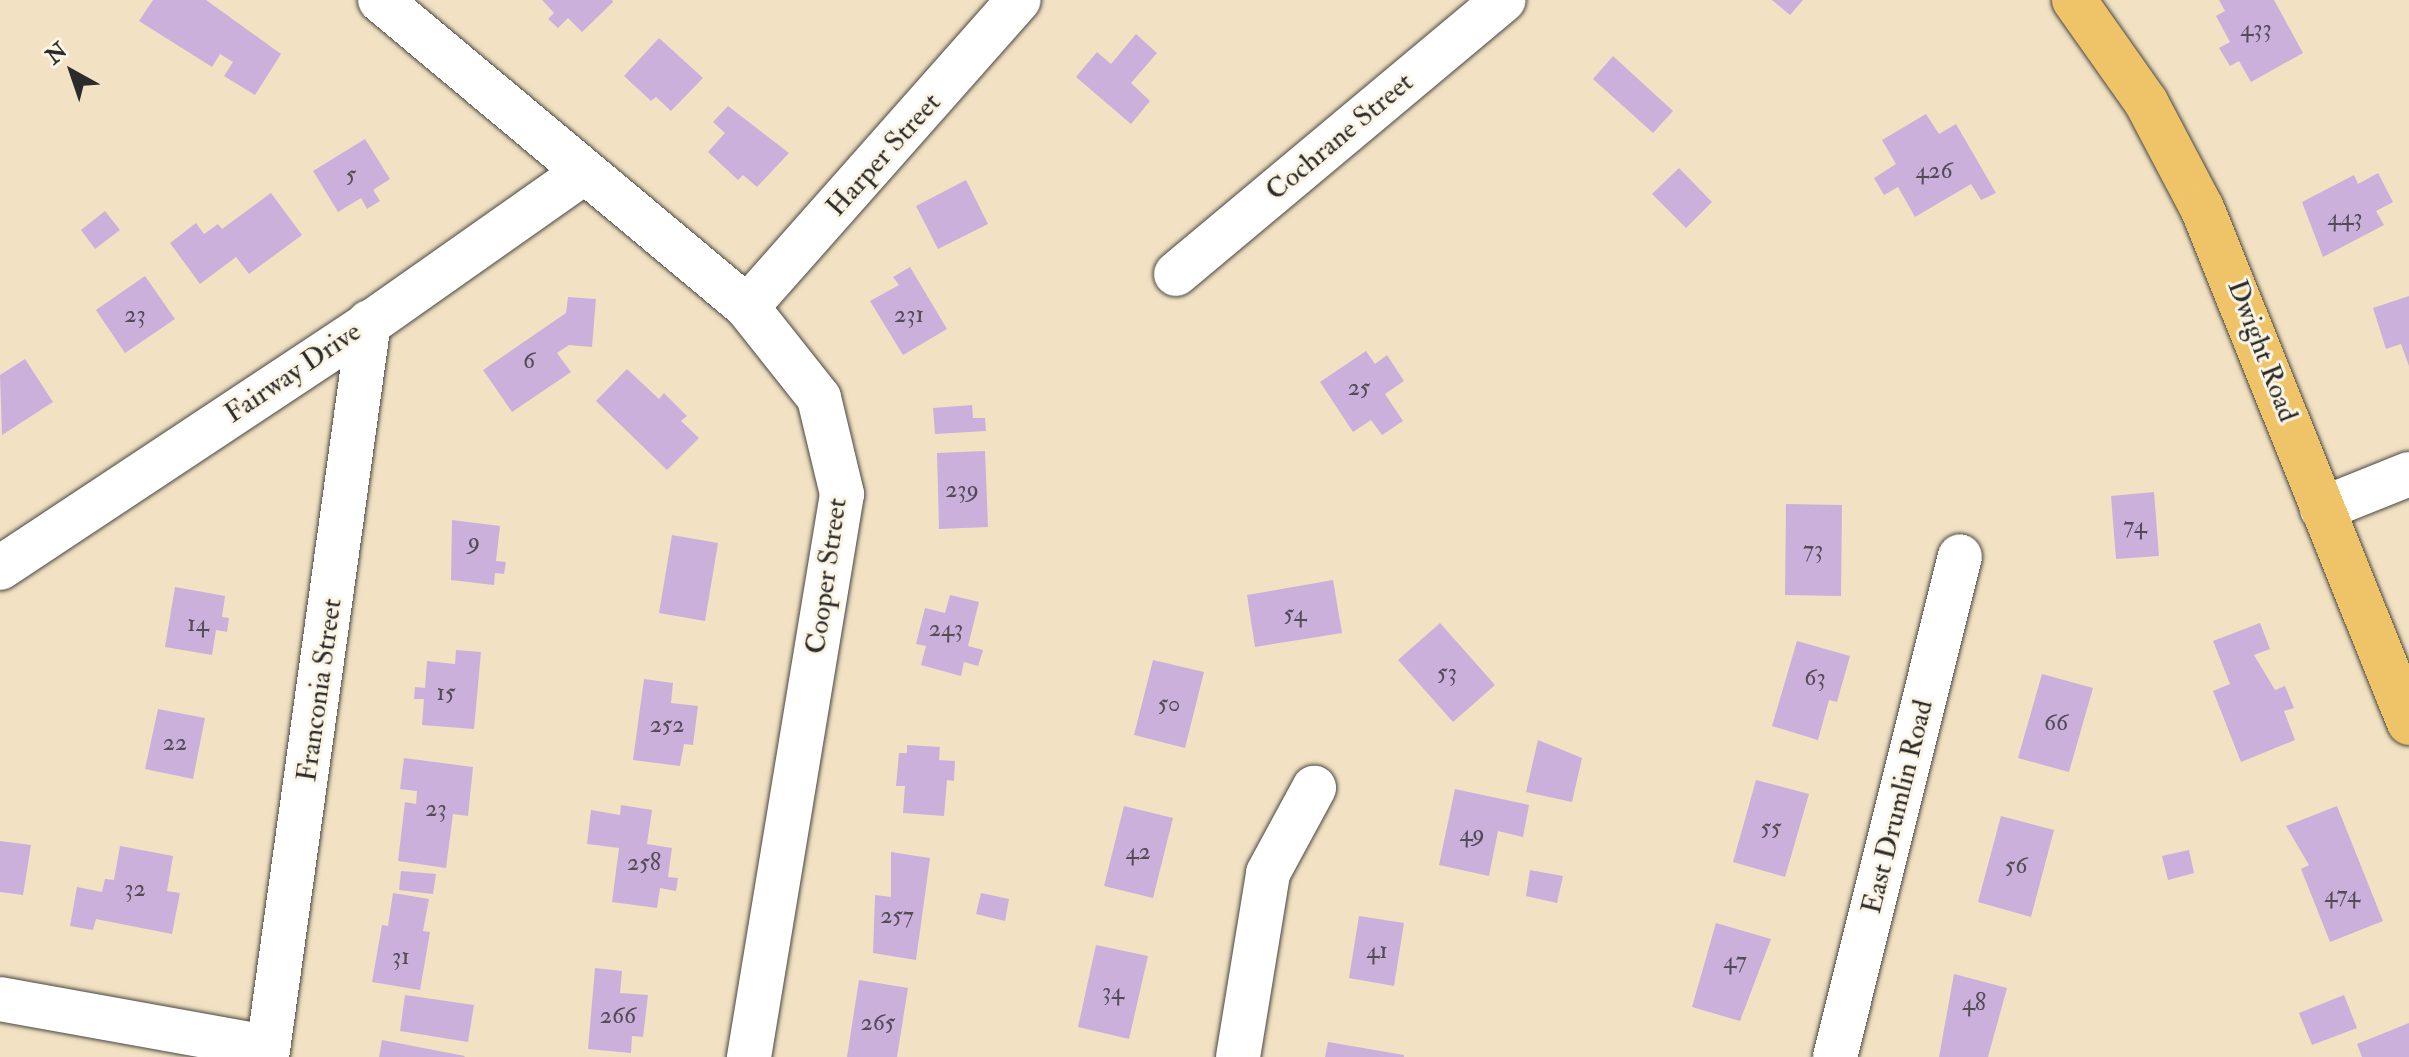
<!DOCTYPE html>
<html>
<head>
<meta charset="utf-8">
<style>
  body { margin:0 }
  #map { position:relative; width:2409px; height:1057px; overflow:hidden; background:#f2e2c3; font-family:"IM FELL Double Pica",serif }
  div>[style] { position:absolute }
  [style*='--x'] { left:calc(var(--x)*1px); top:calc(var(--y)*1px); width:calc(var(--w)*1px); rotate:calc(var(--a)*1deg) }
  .building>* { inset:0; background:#cbb0dc }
  .roads { filter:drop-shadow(0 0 2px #494642) drop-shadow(0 0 2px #494642) }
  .minor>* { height:44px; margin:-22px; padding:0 22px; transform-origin:22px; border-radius:22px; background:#fff }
  .major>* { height:44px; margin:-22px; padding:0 22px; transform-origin:22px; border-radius:22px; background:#efc469 }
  span { translate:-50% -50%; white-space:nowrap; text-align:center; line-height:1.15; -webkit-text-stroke:6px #fcf5e5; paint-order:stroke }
  .number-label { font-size:24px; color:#534c57 }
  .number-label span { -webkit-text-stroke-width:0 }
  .street-label { font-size:28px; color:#2b2b2b }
  .north { position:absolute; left:32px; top:32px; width:80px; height:80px; -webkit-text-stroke:6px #fcf5e5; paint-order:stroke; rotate:320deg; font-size:22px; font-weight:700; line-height:32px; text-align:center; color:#2b2b2b }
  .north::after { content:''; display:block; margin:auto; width:28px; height:36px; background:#2b2b2b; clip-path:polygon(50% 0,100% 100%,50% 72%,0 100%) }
</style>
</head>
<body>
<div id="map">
  <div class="building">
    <div style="clip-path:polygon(153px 0,206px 0,281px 54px,255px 95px,224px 76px,233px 62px,220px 54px,212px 67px,139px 21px)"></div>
    <div style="clip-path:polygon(542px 0,612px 0,613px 2px,582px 32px,568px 18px,558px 28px,548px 19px,554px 13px)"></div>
    <div style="clip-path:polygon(1772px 0,1803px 0,1790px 15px)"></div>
    <div style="clip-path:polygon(2219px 0,2274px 0,2303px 53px,2251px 82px,2239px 61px,2230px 66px,2219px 48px,2230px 42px,2216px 16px,2225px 11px)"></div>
    <div style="clip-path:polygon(1136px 34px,1157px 53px,1131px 83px,1150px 101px,1131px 124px,1076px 77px,1097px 52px,1111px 64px)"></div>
    <div style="clip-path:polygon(659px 38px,703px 78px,671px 111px,656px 97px,651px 101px,624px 76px)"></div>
    <div style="clip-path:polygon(1613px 56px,1673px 111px,1653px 133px,1593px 79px)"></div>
    <div style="clip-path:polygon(728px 106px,789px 153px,757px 187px,743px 175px,738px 180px,708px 152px,725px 133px,713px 122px)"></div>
    <div style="clip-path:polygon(1926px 114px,1939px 134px,1956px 124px,1996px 193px,1981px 200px,1971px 184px,1915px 217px,1898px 187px,1884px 195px,1874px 178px,1896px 164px,1882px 140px)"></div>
    <div style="clip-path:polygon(365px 139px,390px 179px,373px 190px,380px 201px,367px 209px,361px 198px,338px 212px,313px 171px)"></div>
    <div style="clip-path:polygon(1679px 168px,1712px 202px,1686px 228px,1652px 194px)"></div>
    <div style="clip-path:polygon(2378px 173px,2393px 202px,2376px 211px,2384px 225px,2323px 257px,2302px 202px,2354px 175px,2358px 184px)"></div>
    <div style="clip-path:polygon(966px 180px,988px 224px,938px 249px,916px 206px)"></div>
    <div style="clip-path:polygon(271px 193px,302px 235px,249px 274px,236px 257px,200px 284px,170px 243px,196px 223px,204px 234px,218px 224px,222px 229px)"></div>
    <div style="clip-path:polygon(105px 211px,120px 230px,95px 249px,81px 230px)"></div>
    <div style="clip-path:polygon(910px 267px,947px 329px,903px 355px,870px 301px,899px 285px,893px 277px)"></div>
    <div style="clip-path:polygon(145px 276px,175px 319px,125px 353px,96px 310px)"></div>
    <div style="clip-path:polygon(2409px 296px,2409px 366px,2401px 344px,2386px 349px,2373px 308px)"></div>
    <div style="clip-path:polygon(568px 297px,596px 299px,592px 347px,569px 345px,557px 353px,571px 372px,512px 412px,483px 370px,566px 313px)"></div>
    <div style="clip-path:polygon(1366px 351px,1375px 364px,1387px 355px,1404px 381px,1385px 394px,1403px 421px,1382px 435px,1371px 420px,1353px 432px,1320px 382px)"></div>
    <div style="clip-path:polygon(25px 359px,53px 402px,2px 435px,0 375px)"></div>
    <div style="clip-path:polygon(627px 369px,659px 399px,664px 393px,687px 416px,681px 421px,699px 438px,667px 470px,596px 401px)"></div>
    <div style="clip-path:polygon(972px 405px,973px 418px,985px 418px,986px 431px,935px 434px,933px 408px)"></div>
    <div style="clip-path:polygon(985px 451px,988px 527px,939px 529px,937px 453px)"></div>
    <div style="clip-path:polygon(2154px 492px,2159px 556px,2116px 559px,2111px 496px)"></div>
    <div style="clip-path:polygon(1786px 504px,1842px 505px,1841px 596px,1785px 595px)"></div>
    <div style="clip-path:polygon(452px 520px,500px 526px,496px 561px,506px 562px,504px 574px,495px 573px,494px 585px,451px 580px)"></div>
    <div style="clip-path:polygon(672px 535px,718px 543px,705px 621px,659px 613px)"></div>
    <div style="clip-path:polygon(1333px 580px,1342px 633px,1255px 647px,1247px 595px)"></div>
    <div style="clip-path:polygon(175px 587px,225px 596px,222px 617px,229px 618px,227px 632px,216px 630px,212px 655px,165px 647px)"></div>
    <div style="clip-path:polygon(950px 595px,979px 602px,968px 646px,983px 650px,978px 666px,964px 662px,961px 676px,921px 665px,926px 646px,916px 644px,925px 608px,945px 613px)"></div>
    <div style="clip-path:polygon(1440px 623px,1495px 685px,1453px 722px,1398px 660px)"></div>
    <div style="clip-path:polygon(2260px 623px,2270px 649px,2254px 655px,2275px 690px,2285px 686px,2294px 708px,2284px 711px,2295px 740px,2241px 762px,2213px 691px,2230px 684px,2213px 641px)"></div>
    <div style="clip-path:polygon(1797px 641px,1850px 656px,1837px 702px,1829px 700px,1818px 740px,1772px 726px)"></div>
    <div style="clip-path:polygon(456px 650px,481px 652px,474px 729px,422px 725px,424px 699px,414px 699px,415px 687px,425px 688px,427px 661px,455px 664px)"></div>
    <div style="clip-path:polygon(1153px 660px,1204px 672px,1185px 748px,1134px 735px)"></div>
    <div style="clip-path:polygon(2042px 674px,2093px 688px,2069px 772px,2018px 758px)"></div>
    <div style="clip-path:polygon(644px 679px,673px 683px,671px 703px,698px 706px,693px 745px,684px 744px,680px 766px,633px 760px)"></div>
    <div style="clip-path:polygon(158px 709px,205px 718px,193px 779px,145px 769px)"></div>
    <div style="clip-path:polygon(1538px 740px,1582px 758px,1572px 802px,1526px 792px)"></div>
    <div style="clip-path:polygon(907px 745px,940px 747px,939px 760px,955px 761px,954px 781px,947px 780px,944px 816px,903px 813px,905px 786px,896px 786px,899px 753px,907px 753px)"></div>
    <div style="clip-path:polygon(404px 758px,473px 767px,468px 816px,453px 814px,446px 868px,398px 861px,405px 802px,416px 804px,417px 791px,400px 789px)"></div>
    <div style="clip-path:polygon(1756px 780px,1809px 794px,1785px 877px,1733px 862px)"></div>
    <div style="clip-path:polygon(1455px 789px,1529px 805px,1523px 837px,1498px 831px,1489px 876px,1439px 865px)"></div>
    <div style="clip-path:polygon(621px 805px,652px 810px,647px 844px,672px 848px,668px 877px,678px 878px,676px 891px,660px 888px,657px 908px,612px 902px,619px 848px,587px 844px,591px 810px,620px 815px)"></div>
    <div style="clip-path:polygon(1124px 806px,1173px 818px,1153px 898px,1104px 886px)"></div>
    <div style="clip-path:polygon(2337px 806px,2383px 921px,2330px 942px,2301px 869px,2309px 865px,2286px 826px)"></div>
    <div style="clip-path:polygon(2001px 816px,2054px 830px,2031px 917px,1978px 902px)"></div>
    <div style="clip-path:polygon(0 841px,31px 845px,23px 895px,0 892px)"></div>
    <div style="clip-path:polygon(120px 846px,173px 856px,167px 891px,180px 893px,172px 934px,96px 919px,93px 930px,70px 926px,77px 887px,102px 892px,105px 879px,114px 880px)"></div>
    <div style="clip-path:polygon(2189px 850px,2194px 873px,2168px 880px,2162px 856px)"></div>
    <div style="clip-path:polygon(891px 852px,930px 858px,916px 960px,873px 953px,875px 895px,891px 897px)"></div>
    <div style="clip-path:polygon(1530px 870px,1563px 876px,1557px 903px,1526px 896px)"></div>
    <div style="clip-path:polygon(401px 871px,436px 874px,433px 894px,399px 890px)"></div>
    <div style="clip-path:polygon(393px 893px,429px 899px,423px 931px,430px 932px,420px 990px,372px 982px,382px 925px,388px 926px)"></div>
    <div style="clip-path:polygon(981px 893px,1009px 899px,1005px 921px,976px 914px)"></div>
    <div style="clip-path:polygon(1359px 916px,1404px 923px,1394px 986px,1349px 978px)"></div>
    <div style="clip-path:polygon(1716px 923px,1771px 939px,1740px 1021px,1692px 1007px)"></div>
    <div style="clip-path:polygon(1096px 945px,1148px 956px,1129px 1039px,1078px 1027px)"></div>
    <div style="clip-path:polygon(595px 968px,622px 971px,620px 993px,648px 995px,643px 1037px,632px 1036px,631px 1053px,588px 1049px)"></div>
    <div style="clip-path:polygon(1954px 974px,2007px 988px,1988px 1057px,1939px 1057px)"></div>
    <div style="clip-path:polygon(859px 980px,908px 988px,897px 1057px,847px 1057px)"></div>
    <div style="clip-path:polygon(405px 995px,474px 1005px,468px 1042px,400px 1031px)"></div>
    <div style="clip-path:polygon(2344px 995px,2357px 1028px,2312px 1045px,2299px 1013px)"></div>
    <div style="clip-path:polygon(2409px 1023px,2409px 1057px,2362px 1057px,2357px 1044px)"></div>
    <div style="clip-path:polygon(382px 1040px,465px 1056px,464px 1057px,379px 1057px)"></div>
    <div style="clip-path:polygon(1328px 1042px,1404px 1055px,1404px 1057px,1325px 1057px)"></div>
  </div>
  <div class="roads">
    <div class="minor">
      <div style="--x:380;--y:0;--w:478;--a:39.9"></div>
      <div style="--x:747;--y:307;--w:116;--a:51.6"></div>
      <div style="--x:819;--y:398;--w:99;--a:76.5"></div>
      <div style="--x:842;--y:494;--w:571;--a:99.38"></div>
      <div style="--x:1176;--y:274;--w:427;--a:-39.9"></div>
      <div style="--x:747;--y:307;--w:410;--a:-48.5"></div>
      <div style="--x:2322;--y:509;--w:94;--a:-21.9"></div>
      <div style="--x:0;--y:568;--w:432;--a:-33.5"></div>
      <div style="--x:360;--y:330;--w:273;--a:-35.1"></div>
      <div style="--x:0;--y:999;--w:272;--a:10.2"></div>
      <div style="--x:267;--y:1057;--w:742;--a:-82.1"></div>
      <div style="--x:1238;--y:1057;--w:186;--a:-80.7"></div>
      <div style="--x:1268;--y:873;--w:97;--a:-61.6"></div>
      <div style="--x:1835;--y:1057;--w:516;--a:-75.99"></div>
    </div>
    <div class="major">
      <div style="--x:2074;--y:0;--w:125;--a:54.8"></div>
      <div style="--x:2146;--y:102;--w:120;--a:62.2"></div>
      <div style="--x:2202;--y:208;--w:555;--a:68.1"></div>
    </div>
  </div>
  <div class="number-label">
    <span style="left:2256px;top:29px">433</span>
    <span style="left:1934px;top:171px">426</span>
    <span style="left:351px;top:175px">5</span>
    <span style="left:2345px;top:218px">443</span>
    <span style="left:135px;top:315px">23</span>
    <span style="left:909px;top:315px">231</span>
    <span style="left:529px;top:361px">6</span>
    <span style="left:1359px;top:388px">25</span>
    <span style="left:962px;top:490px">239</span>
    <span style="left:2135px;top:526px">74</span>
    <span style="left:474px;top:542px">9</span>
    <span style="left:1813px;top:550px">73</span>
    <span style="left:1295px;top:614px">54</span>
    <span style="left:198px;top:624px">14</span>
    <span style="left:946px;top:629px">243</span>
    <span style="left:1447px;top:673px">53</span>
    <span style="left:1815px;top:678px">63</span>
    <span style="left:446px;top:693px">15</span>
    <span style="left:1169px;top:704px">50</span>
    <span style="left:2056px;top:723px">66</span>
    <span style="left:667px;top:725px">252</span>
    <span style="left:175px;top:743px">22</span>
    <span style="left:436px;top:809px">23</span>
    <span style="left:1771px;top:828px">55</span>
    <span style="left:1472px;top:834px">49</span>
    <span style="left:1138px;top:852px">42</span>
    <span style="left:644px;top:863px">258</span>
    <span style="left:2016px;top:866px">56</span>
    <span style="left:135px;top:889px">32</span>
    <span style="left:2342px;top:895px">474</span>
    <span style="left:897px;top:916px">257</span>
    <span style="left:1377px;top:951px">41</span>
    <span style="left:401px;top:957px">31</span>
    <span style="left:1735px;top:961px">47</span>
    <span style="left:1113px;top:992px">34</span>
    <span style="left:1974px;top:1003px">48</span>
    <span style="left:618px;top:1016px">266</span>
    <span style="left:878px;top:1023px">265</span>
  </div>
  <div class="street-label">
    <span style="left:1340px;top:137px;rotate:-40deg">Cochrane Street</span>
    <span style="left:884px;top:155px;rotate:-48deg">Harper Street</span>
    <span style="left:2262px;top:351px;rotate:69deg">Dwight Road</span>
    <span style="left:293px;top:373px;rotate:-34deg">Fairway Drive</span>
    <span style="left:827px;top:576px;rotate:-82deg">Cooper Street</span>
    <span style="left:320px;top:690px;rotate:-82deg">Franconia Street</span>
    <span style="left:1898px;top:807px;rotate:-76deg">East Drumlin Road</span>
  </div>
  <div class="north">N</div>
</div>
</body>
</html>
